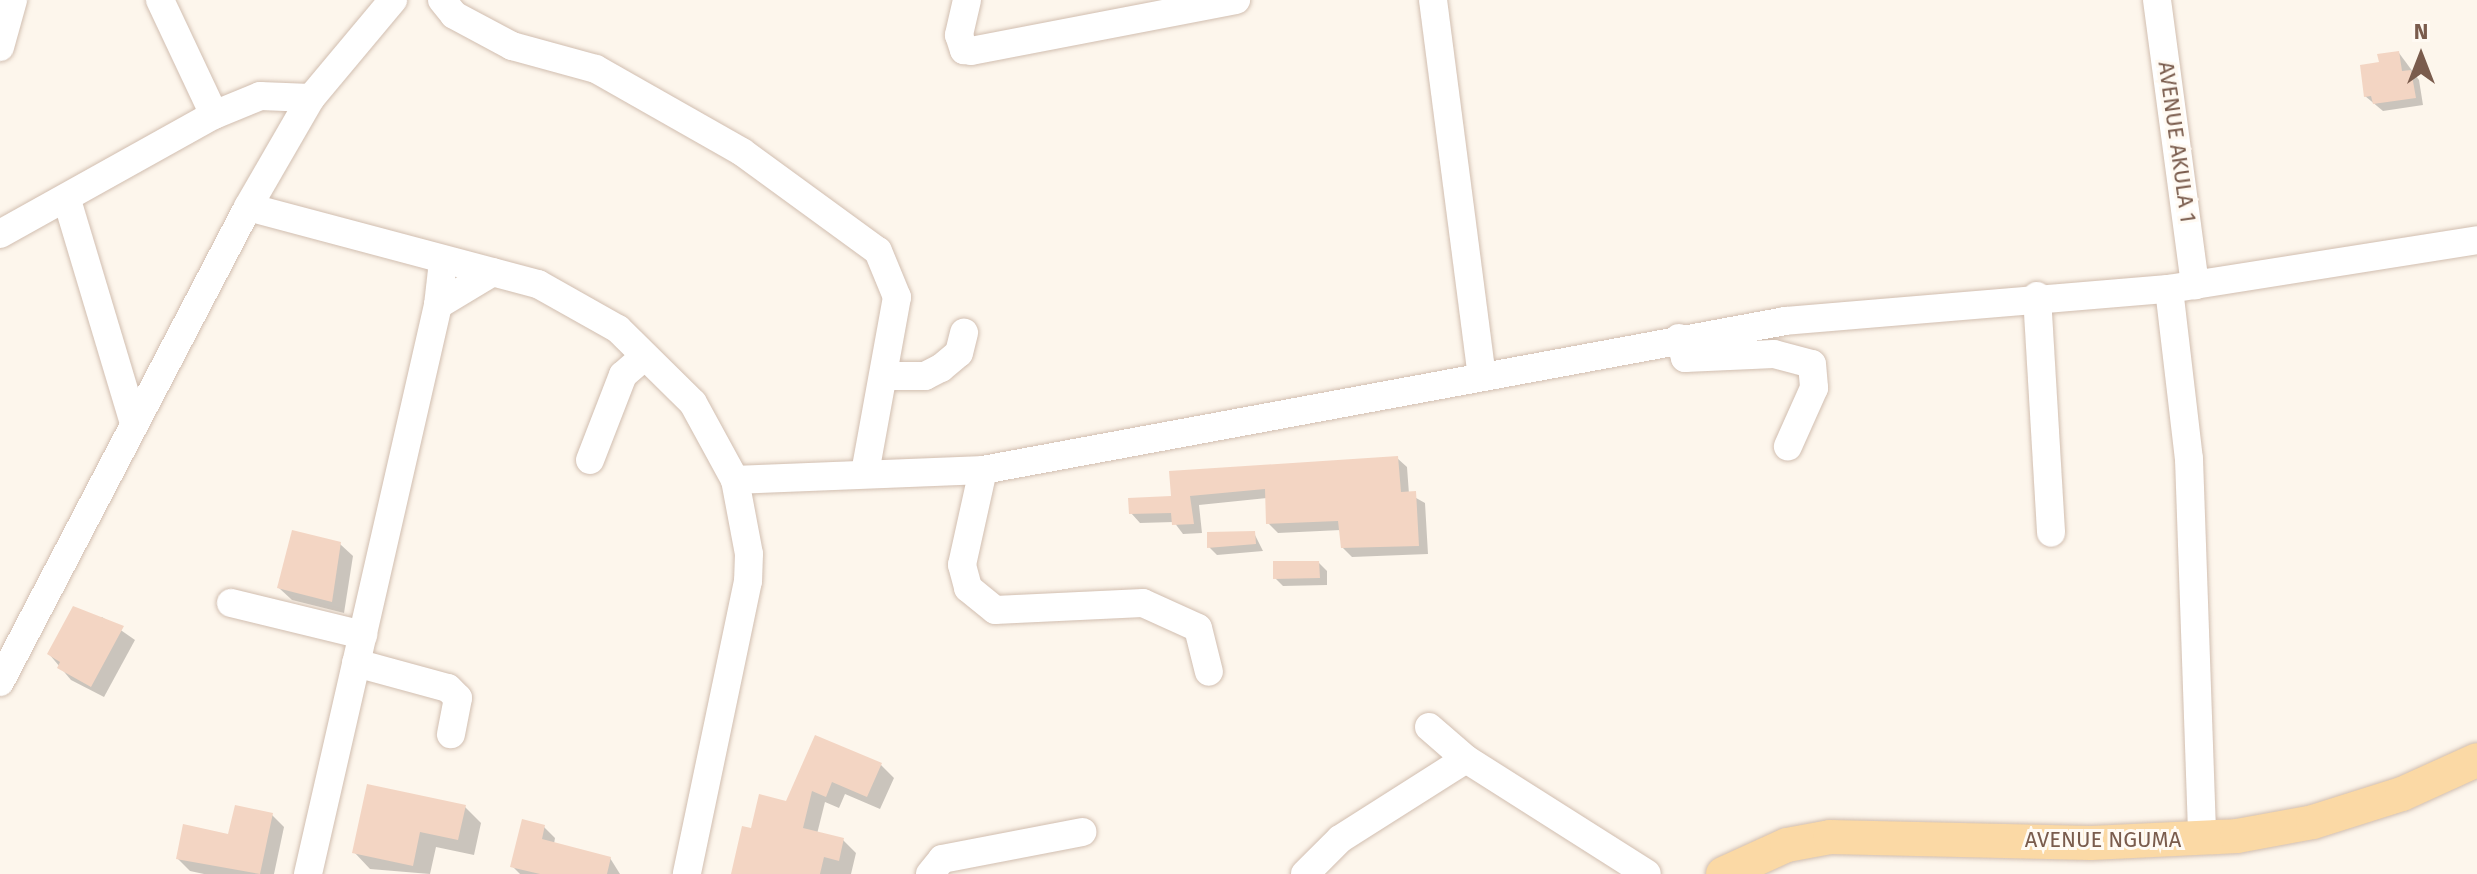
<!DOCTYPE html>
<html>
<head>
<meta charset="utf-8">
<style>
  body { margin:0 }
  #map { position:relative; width:2477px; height:874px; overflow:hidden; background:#fdf6ec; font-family:"Fira Sans",sans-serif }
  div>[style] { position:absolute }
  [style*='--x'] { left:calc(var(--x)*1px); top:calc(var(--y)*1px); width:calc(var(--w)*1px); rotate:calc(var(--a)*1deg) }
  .shadow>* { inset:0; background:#0003 }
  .building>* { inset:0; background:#f3d5c3 }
  .roads { filter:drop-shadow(0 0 2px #d1beb0) drop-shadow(0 0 2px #d1beb0) }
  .minor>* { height:28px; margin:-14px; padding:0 14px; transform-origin:14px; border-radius:14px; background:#fff }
  .major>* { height:34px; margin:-17px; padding:0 17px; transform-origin:17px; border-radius:17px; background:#fbd9a5 }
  span { translate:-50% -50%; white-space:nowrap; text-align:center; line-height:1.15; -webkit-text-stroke:6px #fffaf3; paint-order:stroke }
  .street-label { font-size:22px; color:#7a5c4d }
  .north { position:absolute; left:2381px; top:16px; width:80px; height:80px; -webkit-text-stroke:6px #fffaf3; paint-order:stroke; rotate:0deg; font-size:22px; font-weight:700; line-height:32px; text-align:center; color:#7a5c4d }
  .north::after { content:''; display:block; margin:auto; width:28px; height:36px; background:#7a5c4d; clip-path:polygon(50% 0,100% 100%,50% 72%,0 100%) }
</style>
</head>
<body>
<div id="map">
  <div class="shadow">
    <div style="clip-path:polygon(2399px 53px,2419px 80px,2423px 105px,2383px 111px,2365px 96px,2381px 63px)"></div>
    <div style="clip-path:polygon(1397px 458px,1407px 467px,1409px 494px,1425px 503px,1428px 554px,1352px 557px,1342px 547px,1341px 530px,1278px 533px,1268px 523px,1267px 498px,1199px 505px,1202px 533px,1183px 534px,1174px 522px,1140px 523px,1131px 513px,1173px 498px)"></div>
    <div style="clip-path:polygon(1254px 533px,1263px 551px,1217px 555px,1209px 547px)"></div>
    <div style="clip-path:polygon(340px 544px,353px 556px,344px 613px,292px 600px,279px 588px)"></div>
    <div style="clip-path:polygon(1319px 563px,1327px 571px,1327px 585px,1283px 586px,1275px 578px)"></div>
    <div style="clip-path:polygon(102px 617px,135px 640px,104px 697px,71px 680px,49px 654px)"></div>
    <div style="clip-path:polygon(816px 737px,881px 765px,894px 778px,880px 809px,845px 794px,839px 808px,825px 802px,817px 834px,843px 840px,856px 853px,851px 874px,733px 874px,752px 830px,787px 803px)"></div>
    <div style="clip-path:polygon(465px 807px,481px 823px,474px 855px,436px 847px,430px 874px,370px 869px,354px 852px)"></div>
    <div style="clip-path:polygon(272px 815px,284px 827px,274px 874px,204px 874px,190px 871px,178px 859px)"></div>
    <div style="clip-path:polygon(544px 827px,555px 838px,554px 844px,610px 858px,620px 874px,520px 874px,512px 866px)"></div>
  </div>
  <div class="building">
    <div style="clip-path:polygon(2399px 51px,2402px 71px,2411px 70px,2416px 98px,2373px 104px,2371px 96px,2364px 97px,2360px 65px,2379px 62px,2377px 54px)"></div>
    <div style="clip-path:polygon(1398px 456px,1401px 492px,1416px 491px,1419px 546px,1341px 548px,1338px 521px,1266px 524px,1265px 489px,1190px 496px,1194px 524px,1172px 525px,1171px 513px,1129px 514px,1128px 498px,1171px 496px,1169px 471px)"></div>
    <div style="clip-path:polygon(292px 530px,341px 542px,332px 602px,277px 588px)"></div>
    <div style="clip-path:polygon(1255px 531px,1256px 544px,1207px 548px,1207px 532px)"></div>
    <div style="clip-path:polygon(1273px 561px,1319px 561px,1320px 578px,1273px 579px)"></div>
    <div style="clip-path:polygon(73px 606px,124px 626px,91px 687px,57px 668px,60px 662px,47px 654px)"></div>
    <div style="clip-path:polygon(815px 735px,882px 763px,867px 797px,832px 782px,826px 797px,812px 791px,803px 828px,844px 838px,839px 861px,824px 857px,820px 874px,731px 874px,742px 826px,751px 828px,759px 794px,786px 801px)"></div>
    <div style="clip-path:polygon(367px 784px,466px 805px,458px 840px,420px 832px,413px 866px,352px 853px)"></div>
    <div style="clip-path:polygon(235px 805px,273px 813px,260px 874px,176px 859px,183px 824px,228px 834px)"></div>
    <div style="clip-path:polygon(522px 819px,545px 825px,542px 839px,611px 857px,607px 874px,540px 874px,510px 867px)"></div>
  </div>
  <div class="roads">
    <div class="minor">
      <div style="--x:160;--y:0;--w:127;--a:64.8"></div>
      <div style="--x:442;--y:0;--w:19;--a:51"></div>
      <div style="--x:454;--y:15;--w:66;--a:28.1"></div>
      <div style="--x:512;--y:46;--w:87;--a:15.3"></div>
      <div style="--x:596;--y:69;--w:168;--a:29.6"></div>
      <div style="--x:742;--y:152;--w:168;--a:36.1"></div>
      <div style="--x:878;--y:251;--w:50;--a:67.6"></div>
      <div style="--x:897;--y:297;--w:179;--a:100.3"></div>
      <div style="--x:967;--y:0;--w:36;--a:103"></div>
      <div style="--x:959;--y:35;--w:16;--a:72"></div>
      <div style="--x:964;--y:50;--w:7;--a:8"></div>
      <div style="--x:971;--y:51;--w:270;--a:-10.9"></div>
      <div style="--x:1433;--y:0;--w:380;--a:82.6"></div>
      <div style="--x:2157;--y:0;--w:288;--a:82.4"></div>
      <div style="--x:0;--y:47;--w:49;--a:-74.5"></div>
      <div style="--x:67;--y:200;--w:230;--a:73.3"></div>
      <div style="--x:248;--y:207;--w:300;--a:14.9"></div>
      <div style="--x:538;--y:284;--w:92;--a:29.4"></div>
      <div style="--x:618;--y:329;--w:105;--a:44.6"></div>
      <div style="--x:693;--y:403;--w:88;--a:61.4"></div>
      <div style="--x:735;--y:480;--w:75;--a:79.3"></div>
      <div style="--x:749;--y:554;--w:27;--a:92"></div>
      <div style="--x:748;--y:581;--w:299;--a:101.8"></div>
      <div style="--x:0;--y:234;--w:245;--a:-29.1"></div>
      <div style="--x:214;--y:115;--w:50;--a:-22.4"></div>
      <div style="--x:260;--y:96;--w:51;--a:2.2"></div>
      <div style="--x:2169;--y:289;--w:171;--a:83.3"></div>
      <div style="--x:2189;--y:459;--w:381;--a:88"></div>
      <div style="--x:2037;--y:296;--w:237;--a:86.6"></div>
      <div style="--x:438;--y:305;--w:64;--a:-31"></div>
      <div style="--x:1679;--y:338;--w:21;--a:73"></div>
      <div style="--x:1685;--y:358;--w:89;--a:-2.6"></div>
      <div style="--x:1774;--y:354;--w:39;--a:15"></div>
      <div style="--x:1812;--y:364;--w:24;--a:85"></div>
      <div style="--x:1814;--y:388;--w:64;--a:114.1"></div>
      <div style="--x:886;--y:376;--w:39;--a:0"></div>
      <div style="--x:925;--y:376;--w:18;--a:-27"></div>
      <div style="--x:941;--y:368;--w:23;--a:-40"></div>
      <div style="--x:959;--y:353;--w:21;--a:-76"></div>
      <div style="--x:590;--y:460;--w:91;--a:-68.8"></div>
      <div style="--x:623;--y:375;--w:28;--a:-41"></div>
      <div style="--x:983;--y:470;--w:97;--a:102.5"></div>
      <div style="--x:962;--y:565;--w:24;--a:75"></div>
      <div style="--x:968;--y:588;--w:35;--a:39"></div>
      <div style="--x:995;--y:610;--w:148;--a:-2.7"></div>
      <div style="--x:1143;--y:603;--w:60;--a:24.4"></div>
      <div style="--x:1198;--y:628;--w:45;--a:76"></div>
      <div style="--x:735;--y:480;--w:248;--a:-2.3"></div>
      <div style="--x:983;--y:470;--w:816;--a:-10.52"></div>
      <div style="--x:1785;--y:321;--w:385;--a:-4.8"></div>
      <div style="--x:2169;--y:289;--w:312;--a:-9"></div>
      <div style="--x:231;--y:603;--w:136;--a:13.6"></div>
      <div style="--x:356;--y:663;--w:95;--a:15.2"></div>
      <div style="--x:448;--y:688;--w:14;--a:45"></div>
      <div style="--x:458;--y:698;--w:37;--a:101"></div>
      <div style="--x:0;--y:682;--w:536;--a:-62.43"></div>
      <div style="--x:248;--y:207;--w:126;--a:-60"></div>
      <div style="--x:311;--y:98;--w:128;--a:-50.1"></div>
      <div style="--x:1429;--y:727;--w:49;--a:40.9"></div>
      <div style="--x:1466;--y:759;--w:214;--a:32.4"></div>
      <div style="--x:308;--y:874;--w:584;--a:-77.13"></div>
      <div style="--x:438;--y:305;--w:44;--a:-83.5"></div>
      <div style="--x:930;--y:874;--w:19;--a:-51"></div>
      <div style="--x:942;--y:859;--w:143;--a:-10.9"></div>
      <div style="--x:1305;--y:874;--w:49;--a:-45"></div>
      <div style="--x:1340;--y:839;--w:149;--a:-32.4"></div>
    </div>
    <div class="major">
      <div style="--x:1723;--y:874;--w:70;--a:-24.4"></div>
      <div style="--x:1787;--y:845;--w:44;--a:-10.5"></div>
      <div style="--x:1830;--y:837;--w:261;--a:1.3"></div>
      <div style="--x:2091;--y:843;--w:146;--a:-2.7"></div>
      <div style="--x:2237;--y:836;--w:77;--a:-10.4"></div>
      <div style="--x:2313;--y:822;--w:93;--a:-17.5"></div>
      <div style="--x:2402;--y:794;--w:82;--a:-24.4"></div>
    </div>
  </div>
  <div class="street-label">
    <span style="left:2177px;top:142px;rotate:82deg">AVENUE AKULA 1</span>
    <span style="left:2103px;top:840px">AVENUE NGUMA</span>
  </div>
  <div class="north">N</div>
</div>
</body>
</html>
